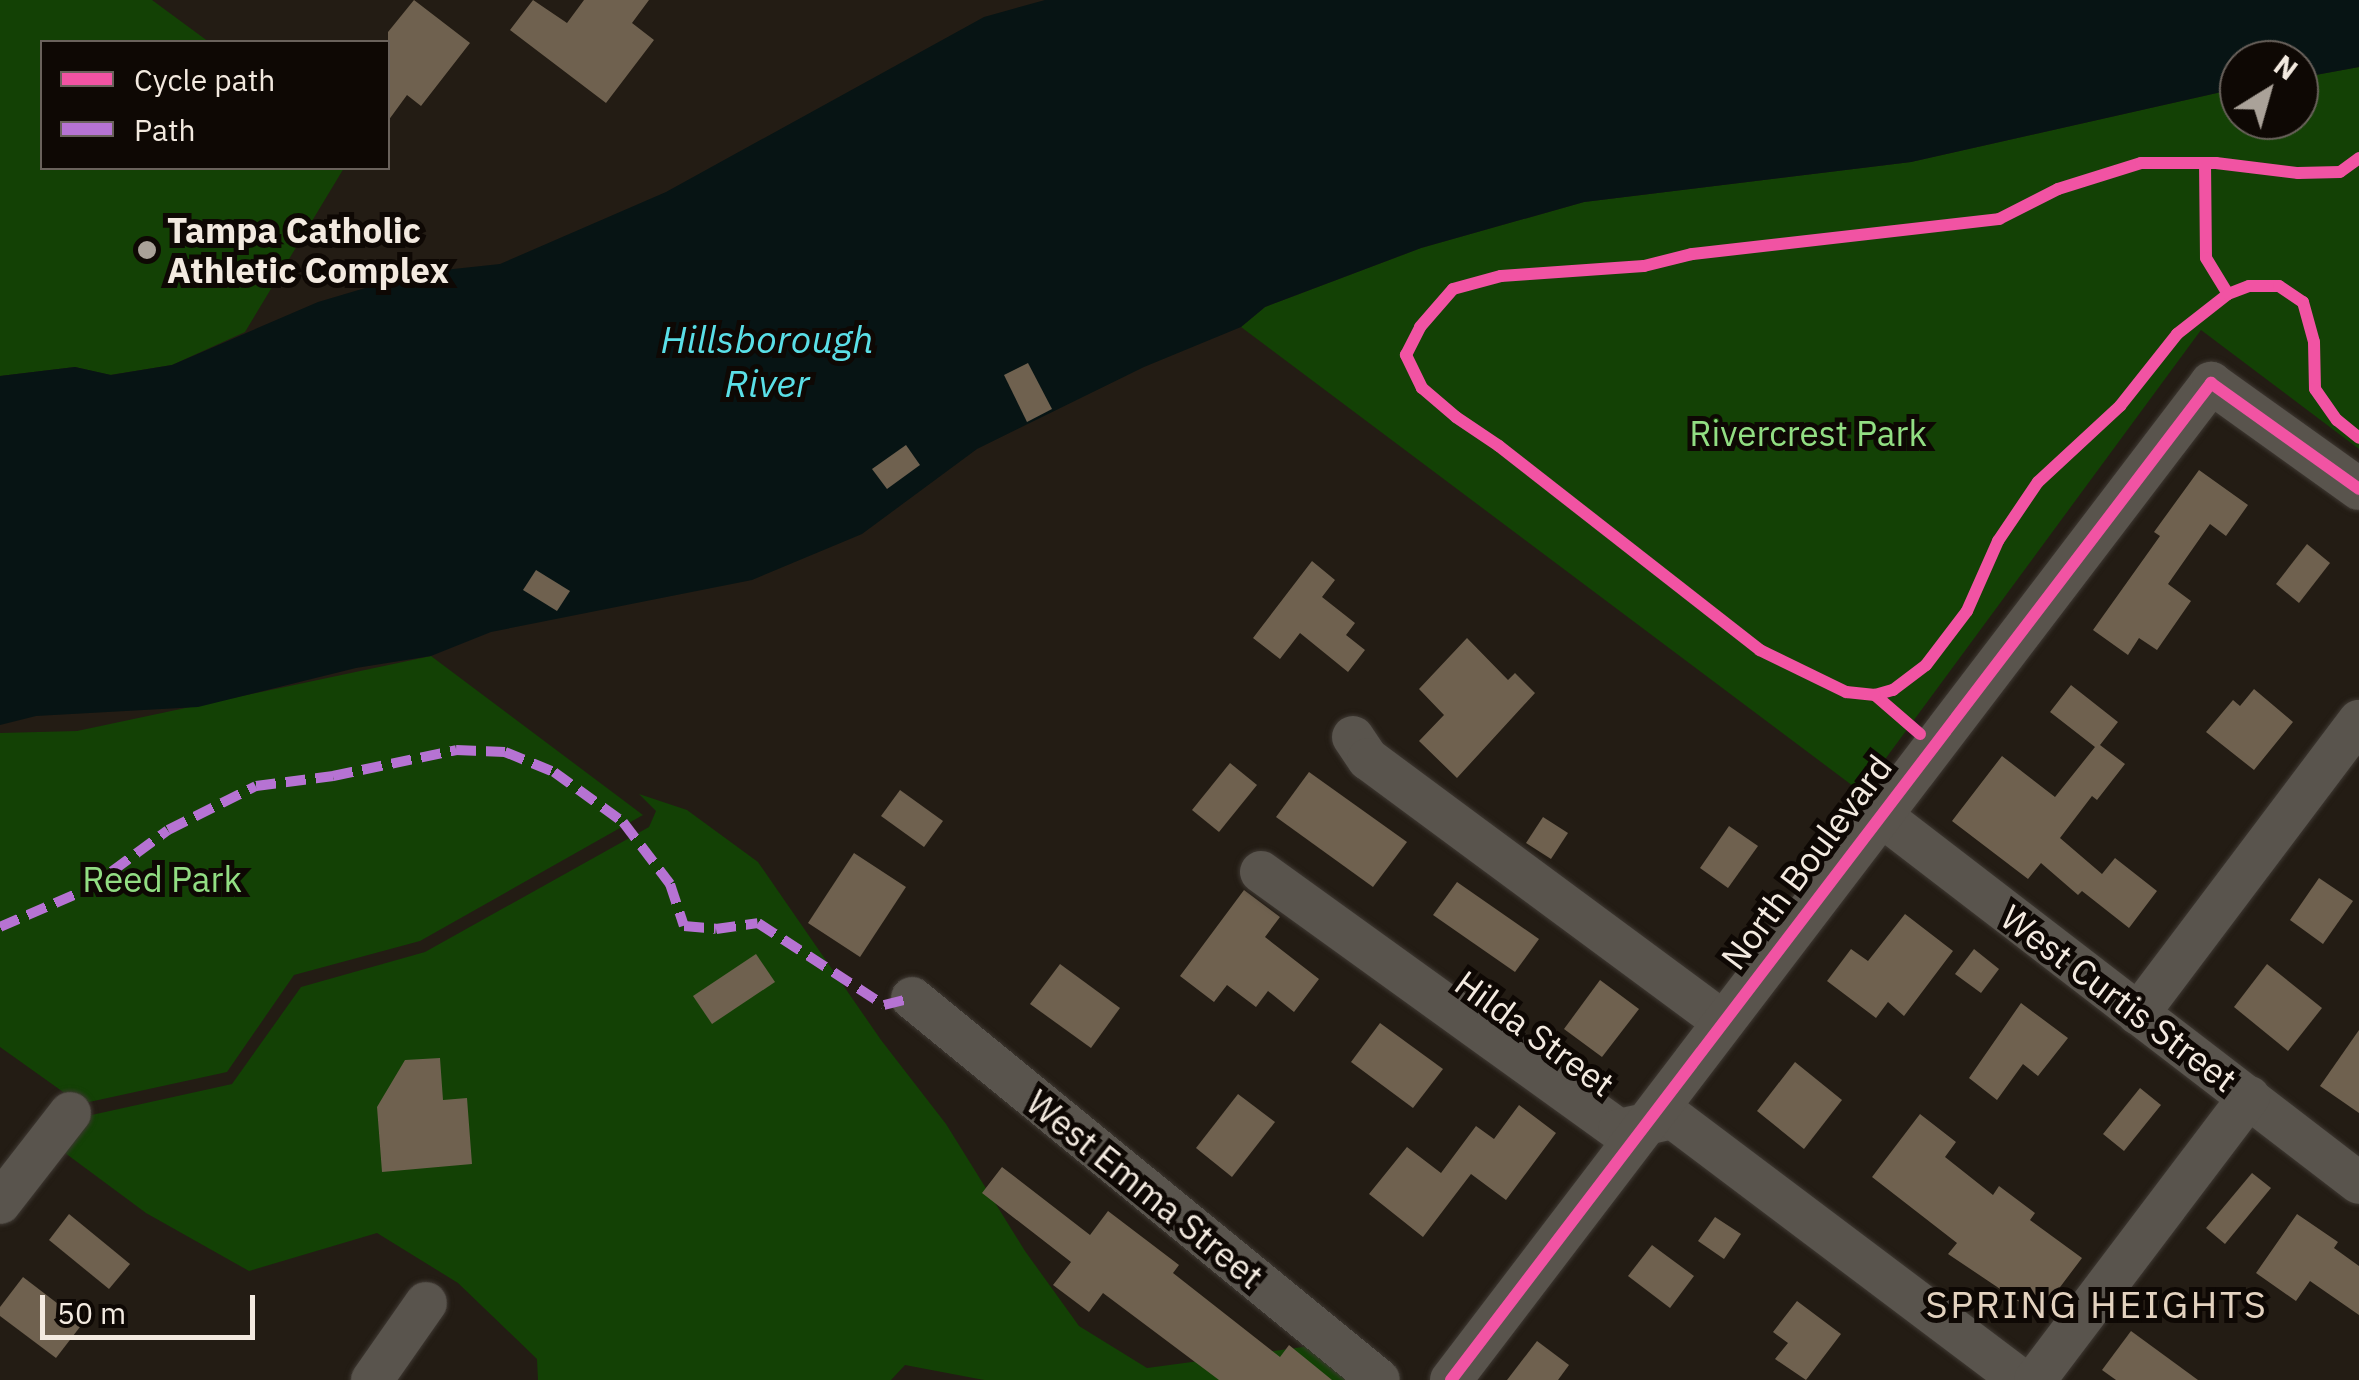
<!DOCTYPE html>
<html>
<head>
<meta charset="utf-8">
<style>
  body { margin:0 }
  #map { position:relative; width:2359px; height:1380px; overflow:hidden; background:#231c14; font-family:"IBM Plex Sans",sans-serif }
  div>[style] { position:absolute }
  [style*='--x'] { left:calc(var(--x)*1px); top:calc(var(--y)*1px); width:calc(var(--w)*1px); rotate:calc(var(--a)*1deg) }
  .green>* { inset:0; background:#134105 }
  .water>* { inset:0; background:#071414 }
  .building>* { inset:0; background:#6f614f }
  .roads { filter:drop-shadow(0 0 2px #3e3832) drop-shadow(0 0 2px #3e3832) }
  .minor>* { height:42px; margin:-21px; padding:0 21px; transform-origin:21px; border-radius:21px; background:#59544d }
  .quiet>* { height:10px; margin-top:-5px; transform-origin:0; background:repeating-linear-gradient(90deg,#b673d3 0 20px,transparent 0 30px) }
  .cycleway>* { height:12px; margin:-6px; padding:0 6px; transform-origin:6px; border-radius:6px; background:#f153a3 }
  .dots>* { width:28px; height:28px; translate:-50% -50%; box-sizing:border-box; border:5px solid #0e0804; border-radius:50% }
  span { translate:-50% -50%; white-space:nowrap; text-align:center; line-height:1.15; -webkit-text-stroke:10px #0e0804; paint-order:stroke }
  .poi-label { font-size:35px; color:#f3eae0; font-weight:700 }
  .left { translate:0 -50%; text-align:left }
  .park-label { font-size:35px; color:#92de83 }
  .street-label { font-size:35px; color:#f3eae0 }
  .water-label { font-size:38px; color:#5adfe7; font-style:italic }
  .neighbourhood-label { font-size:38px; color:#e3d2bf; letter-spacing:2.5px }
  .legend { position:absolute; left:40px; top:40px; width:350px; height:130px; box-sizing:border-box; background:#0e0804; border:2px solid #6a625c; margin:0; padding:12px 18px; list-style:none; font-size:30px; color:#f3eae0 }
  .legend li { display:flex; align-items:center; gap:20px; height:50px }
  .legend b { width:50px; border:2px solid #6a625c }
  .north { position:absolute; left:2219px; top:40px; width:100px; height:100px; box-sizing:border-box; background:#0e0804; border:2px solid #6a625c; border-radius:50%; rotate:37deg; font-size:28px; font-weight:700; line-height:40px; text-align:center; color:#f3eae0 }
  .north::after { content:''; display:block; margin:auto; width:35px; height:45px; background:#aaa299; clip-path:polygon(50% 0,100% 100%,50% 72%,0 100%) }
  .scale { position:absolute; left:40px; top:1295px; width:215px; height:45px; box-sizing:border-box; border:5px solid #f3eae0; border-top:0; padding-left:12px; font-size:30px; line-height:35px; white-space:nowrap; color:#f3eae0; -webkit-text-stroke:8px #0e0804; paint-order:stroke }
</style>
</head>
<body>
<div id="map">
  <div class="green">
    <div style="clip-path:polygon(0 0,152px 0,209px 42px,42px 42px,42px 168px,344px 168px,245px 332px,172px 365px,110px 375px,75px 367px,0 376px)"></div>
    <div style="clip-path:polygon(2359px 67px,2359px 449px,2201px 330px,1861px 792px,1241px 327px,1265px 307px,1421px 248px,1584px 202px,1911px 162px,2239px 88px,2239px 120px,2299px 120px,2299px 78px)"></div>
    <div style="clip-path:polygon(431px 656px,643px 815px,420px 941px,294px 975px,227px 1072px,80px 1104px,0 1047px,0 733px,77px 731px)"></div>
    <div style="clip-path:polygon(639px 794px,687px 810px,758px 862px,881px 1040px,946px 1124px,1025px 1251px,1079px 1326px,1147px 1368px,1310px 1346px,1352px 1380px,984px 1380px,905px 1365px,891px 1380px,538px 1380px,537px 1359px,458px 1283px,377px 1233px,249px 1271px,146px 1213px,61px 1150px,87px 1116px,232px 1084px,301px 987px,425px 952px,649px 827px,656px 811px)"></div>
  </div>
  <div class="water">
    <div style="clip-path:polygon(1045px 0,2359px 0,2359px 67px,2299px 78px,2299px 60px,2239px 60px,2239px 88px,1911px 162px,1584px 202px,1421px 248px,1265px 307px,1241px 327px,1144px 367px,977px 449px,862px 534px,752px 580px,491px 632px,431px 656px,356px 668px,198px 707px,36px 716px,0 725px,0 376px,75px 367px,111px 375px,172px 365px,318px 302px,416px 273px,500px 264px,666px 192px,984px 17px)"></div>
  </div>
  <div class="building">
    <div style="clip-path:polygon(414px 0,470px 43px,421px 106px,407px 95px,388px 121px,388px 32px)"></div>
    <div style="clip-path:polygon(533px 0,567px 23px,584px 0,649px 0,632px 23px,654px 40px,606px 103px,510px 30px)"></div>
    <div style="clip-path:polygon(1028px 363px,1052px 409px,1027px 422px,1004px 375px)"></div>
    <div style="clip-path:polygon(906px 445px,920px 465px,887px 489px,872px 469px)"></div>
    <div style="clip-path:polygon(2199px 470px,2248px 505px,2226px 536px,2210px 524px,2168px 584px,2191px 601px,2157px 650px,2139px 638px,2128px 655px,2093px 630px,2160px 536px,2154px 532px)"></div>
    <div style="clip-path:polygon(2307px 544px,2330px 563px,2299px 603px,2276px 584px)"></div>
    <div style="clip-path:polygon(1312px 561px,1335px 580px,1322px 597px,1355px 623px,1346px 635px,1365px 650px,1348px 672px,1300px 633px,1280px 659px,1253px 638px)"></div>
    <div style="clip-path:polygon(536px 570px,570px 591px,557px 611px,523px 590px)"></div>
    <div style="clip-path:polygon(1467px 638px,1508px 680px,1515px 673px,1535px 693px,1457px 778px,1419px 741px,1444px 715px,1419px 689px)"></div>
    <div style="clip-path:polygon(2071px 685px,2118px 722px,2100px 745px,2125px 764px,2097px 800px,2092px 796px,2060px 838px,2102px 874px,2115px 858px,2157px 891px,2129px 928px,2082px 891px,2078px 895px,2041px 863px,2028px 879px,1952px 821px,2002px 756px,2055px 797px,2095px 747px,2050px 712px)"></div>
    <div style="clip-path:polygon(2254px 689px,2293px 722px,2254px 770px,2206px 732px,2233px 700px,2240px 706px)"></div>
    <div style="clip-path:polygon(1230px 763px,1257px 785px,1219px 832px,1192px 810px)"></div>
    <div style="clip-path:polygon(1309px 772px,1407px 842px,1373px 887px,1276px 817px)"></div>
    <div style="clip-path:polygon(900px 790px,943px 821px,924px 847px,881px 816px)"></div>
    <div style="clip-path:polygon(1543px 817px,1568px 833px,1551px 859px,1526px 843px)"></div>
    <div style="clip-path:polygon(1729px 826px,1758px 846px,1728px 888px,1700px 868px)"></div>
    <div style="clip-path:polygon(854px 853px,906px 887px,860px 957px,808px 923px)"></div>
    <div style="clip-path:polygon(2319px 878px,2353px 901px,2323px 944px,2290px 920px)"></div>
    <div style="clip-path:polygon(1457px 882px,1539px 939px,1515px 972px,1433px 915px)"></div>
    <div style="clip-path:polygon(1244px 890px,1280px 917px,1265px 937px,1319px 979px,1294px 1012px,1268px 991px,1256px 1007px,1227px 985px,1214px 1002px,1180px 976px)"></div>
    <div style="clip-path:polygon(1905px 914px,1953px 951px,1904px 1016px,1888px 1002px,1876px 1018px,1827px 981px,1851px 949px,1868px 961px)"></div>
    <div style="clip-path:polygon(1974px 949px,1999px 969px,1981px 993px,1955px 974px)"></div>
    <div style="clip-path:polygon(756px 954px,775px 982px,712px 1024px,693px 996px)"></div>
    <div style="clip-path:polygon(1060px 964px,1120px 1008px,1091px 1048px,1030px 1004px)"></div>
    <div style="clip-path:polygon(2267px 964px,2322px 1008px,2288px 1051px,2234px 1007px)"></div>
    <div style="clip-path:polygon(1600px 980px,1639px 1009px,1602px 1057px,1564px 1029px)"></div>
    <div style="clip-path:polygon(2021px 1003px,2068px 1038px,2038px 1076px,2023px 1064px,1997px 1100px,1969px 1078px)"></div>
    <div style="clip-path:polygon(1380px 1023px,1443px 1069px,1413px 1108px,1351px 1062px)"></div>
    <div style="clip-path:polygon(2359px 1030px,2359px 1113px,2320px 1086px)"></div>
    <div style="clip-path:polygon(440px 1058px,443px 1100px,467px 1098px,472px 1164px,382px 1172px,377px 1107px,405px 1060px)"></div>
    <div style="clip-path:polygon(1795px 1062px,1842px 1100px,1804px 1149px,1757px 1111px)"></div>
    <div style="clip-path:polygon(2140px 1088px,2161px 1105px,2124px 1151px,2103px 1134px)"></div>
    <div style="clip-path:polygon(1238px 1094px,1275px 1122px,1232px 1177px,1196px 1148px)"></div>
    <div style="clip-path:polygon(1519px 1105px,1556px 1133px,1506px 1200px,1471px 1174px,1423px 1237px,1369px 1194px,1407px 1147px,1441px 1173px,1476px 1126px,1494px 1139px)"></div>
    <div style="clip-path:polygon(1920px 1114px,1956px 1142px,1945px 1157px,1993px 1195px,1999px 1186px,2035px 1213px,2030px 1220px,2082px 1258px,2039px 1315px,1948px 1254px,1957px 1243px,1872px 1177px)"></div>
    <div style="clip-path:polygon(1002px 1167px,1090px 1235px,1108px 1211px,1179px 1265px,1173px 1273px,1280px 1357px,1289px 1345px,1332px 1380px,1219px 1380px,1103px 1293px,1089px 1312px,1053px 1285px,1071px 1262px,982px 1193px)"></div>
    <div style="clip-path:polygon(2252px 1173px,2271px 1188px,2225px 1244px,2206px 1228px)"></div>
    <div style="clip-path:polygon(69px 1214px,130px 1264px,109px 1289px,49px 1240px)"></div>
    <div style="clip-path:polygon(2297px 1214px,2338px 1242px,2334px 1248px,2359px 1266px,2359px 1315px,2310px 1281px,2296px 1301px,2256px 1273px)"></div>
    <div style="clip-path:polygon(1715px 1217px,1741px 1234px,1724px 1259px,1698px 1241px)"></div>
    <div style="clip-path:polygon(1652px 1245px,1694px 1276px,1670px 1308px,1628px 1276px)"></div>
    <div style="clip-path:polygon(23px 1277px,83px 1323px,56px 1358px,0 1316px,0 1307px)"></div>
    <div style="clip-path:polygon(1797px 1301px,1841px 1334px,1806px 1380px,1775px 1359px,1788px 1343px,1773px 1332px)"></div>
    <div style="clip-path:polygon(2131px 1331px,2198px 1380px,2116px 1380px,2102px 1370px)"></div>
    <div style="clip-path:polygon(1537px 1341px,1569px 1365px,1558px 1380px,1507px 1380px)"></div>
  </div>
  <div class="roads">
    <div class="minor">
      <div style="--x:1353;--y:737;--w:27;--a:56"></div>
      <div style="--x:1368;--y:759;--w:442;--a:36.5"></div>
      <div style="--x:1879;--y:814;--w:605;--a:37.55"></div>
      <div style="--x:1261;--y:872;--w:441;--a:35.8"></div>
      <div style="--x:1619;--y:1130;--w:55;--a:-12.5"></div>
      <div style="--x:1673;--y:1118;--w:436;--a:37"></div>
      <div style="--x:912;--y:998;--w:603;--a:39.28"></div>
      <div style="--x:2138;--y:1014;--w:367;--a:-53"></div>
      <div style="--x:0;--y:1203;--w:114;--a:-52.1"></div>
      <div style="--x:372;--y:1380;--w:94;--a:-55"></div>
      <div style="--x:1451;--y:1380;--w:1254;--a:-52.68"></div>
      <div style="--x:2211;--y:383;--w:182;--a:35.6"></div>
      <div style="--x:2035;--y:1380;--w:355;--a:-52.9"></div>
    </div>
  </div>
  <div class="quiet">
    <div style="--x:0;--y:927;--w:96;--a:-23.4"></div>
    <div style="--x:88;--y:889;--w:99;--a:-36.4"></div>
    <div style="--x:168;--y:830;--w:98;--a:-26.6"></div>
    <div style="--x:256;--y:786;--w:78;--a:-7.4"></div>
    <div style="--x:333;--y:776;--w:126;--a:-11.9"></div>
    <div style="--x:456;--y:750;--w:49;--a:2.3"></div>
    <div style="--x:505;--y:752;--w:53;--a:22.2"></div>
    <div style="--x:554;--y:772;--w:85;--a:35.9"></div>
    <div style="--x:623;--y:822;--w:78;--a:52.8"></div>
    <div style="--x:670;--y:884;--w:44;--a:71.6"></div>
    <div style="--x:684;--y:926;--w:32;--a:5"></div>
    <div style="--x:716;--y:929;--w:42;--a:-8.1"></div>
    <div style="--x:758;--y:923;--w:150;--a:33.1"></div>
    <div style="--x:884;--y:1005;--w:29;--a:-14"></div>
  </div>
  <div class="cycleway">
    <div style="--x:2205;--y:163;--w:95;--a:89.4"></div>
    <div style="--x:2206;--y:258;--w:42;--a:58.6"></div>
    <div style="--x:1875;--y:695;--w:19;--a:-16"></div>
    <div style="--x:1893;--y:690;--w:41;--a:-37.1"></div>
    <div style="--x:1926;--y:665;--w:68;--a:-52.8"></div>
    <div style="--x:1967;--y:611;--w:77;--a:-66.1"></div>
    <div style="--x:1998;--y:541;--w:71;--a:-55.9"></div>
    <div style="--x:2038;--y:482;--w:112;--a:-42.8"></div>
    <div style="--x:2120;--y:406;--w:92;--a:-51.6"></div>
    <div style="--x:2177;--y:334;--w:65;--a:-38.1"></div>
    <div style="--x:2228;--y:294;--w:22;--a:-21"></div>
    <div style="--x:2249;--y:286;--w:30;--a:0"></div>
    <div style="--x:2279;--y:286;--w:29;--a:34"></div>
    <div style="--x:2303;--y:302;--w:41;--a:74.6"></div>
    <div style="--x:2314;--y:342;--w:47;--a:88.8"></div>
    <div style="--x:2315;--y:389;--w:38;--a:55"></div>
    <div style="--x:2337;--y:420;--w:28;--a:39"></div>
    <div style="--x:1920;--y:734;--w:60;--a:-139.1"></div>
    <div style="--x:1875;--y:695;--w:29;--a:-174"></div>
    <div style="--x:1846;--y:692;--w:96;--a:-154"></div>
    <div style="--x:1760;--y:650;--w:331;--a:-142"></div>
    <div style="--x:1499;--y:446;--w:52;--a:-146"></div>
    <div style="--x:1456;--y:417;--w:45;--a:-139.5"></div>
    <div style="--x:1422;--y:388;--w:37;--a:-116"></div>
    <div style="--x:1406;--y:355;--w:31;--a:-63"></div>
    <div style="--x:1420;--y:327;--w:50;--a:-49"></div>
    <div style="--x:1453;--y:289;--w:50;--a:-15.2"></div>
    <div style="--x:1501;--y:276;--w:143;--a:-4"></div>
    <div style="--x:1644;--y:266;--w:49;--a:-14"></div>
    <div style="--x:1692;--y:254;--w:309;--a:-6.5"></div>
    <div style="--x:1999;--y:219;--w:66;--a:-27"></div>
    <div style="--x:2058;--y:189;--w:87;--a:-17.4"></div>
    <div style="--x:2141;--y:163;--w:75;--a:0"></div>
    <div style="--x:2216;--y:163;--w:83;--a:7"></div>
    <div style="--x:2298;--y:173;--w:42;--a:-1.4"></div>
    <div style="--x:2340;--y:172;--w:24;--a:-36"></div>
    <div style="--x:1451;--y:1380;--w:1254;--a:-52.68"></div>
    <div style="--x:2211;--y:383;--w:182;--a:35.6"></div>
  </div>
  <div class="dots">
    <div style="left:147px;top:250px;background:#aaa299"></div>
  </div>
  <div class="poi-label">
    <span class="left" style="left:167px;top:250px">Tampa Catholic<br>Athletic Complex</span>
  </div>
  <div class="park-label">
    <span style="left:1808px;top:433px">Rivercrest Park</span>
    <span style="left:162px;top:879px">Reed Park</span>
  </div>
  <div class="street-label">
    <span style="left:1806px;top:862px;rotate:-53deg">North Boulevard</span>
    <span style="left:2119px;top:998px;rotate:37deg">West Curtis Street</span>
    <span style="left:1535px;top:1033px;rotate:36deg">Hilda Street</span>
    <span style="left:1145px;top:1189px;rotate:39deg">West Emma Street</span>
  </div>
  <div class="water-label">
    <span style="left:767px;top:361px">Hillsborough<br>River</span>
  </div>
  <div class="neighbourhood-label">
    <span style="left:2097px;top:1304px">SPRING HEIGHTS</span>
  </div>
  <ul class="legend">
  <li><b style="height:12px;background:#f153a3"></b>Cycle path</li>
  <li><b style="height:12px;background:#b673d3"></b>Path</li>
  </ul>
  <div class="north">N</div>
  <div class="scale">50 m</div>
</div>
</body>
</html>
